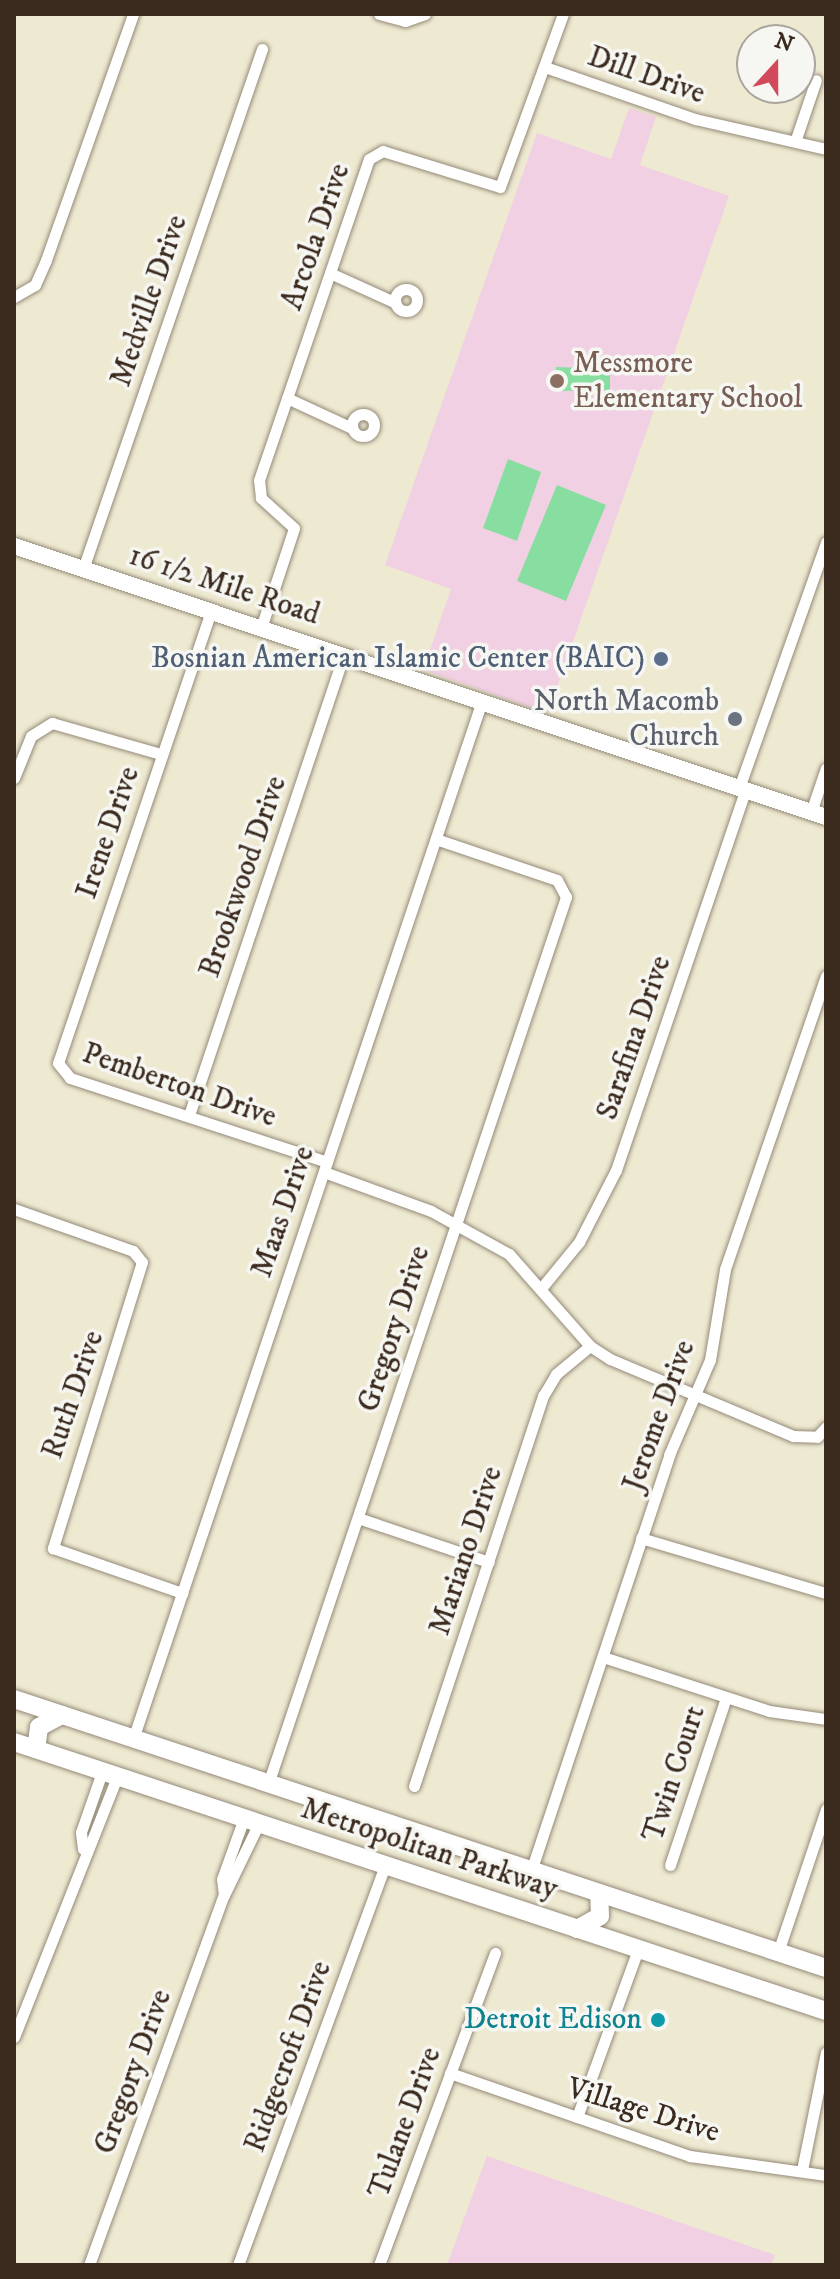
<!DOCTYPE html>
<html>
<head>
<meta charset="utf-8">
<style>
  body { margin:0 }
  #map { position:relative; width:840px; height:2279px; overflow:hidden; background:#eee9d1; font-family:"IM FELL DW Pica",serif }
  div>[style] { position:absolute }
  [style*='--x'] { left:calc(var(--x)*1px); top:calc(var(--y)*1px); width:calc(var(--w)*1px); rotate:calc(var(--a)*1deg) }
  .built>* { inset:0; background:#f1d0e3 }
  .green>* { inset:0; background:#88dea1 }
  .roads { filter:drop-shadow(0 0 2px #948a78) drop-shadow(0 0 2px #948a78) }
  .street>* { height:11px; margin:-5.5px; padding:0 5.5px; transform-origin:5.5px; border-radius:5.5px; background:#fff }
  .street>.ring { margin:-5.5px; padding:0; box-sizing:content-box; background:none; border:11px solid #fff; border-radius:50% }
  .secondary>* { height:16px; margin:-8px; padding:0 8px; transform-origin:8px; border-radius:8px; background:#fff }
  .primary>* { height:18px; margin:-9px; padding:0 9px; transform-origin:9px; border-radius:9px; background:#fff }
  .dots>* { width:22px; height:22px; translate:-50% -50%; box-sizing:border-box; border:4px solid #f6f6f2; border-radius:50% }
  span { translate:-50% -50%; white-space:nowrap; text-align:center; line-height:1.15; -webkit-text-stroke:7px #f6f6f2; paint-order:stroke }
  .street-label { font-size:30px; color:#3b2a1e }
  .education-label { font-size:30px; color:#785e54 }
  .left { translate:0 -50%; text-align:left }
  .service-label { font-size:30px; color:#4e5e75 }
  .right { translate:-100% -50%; text-align:right }
  .worship-label { font-size:30px; color:#5b616d }
  .culture-label { font-size:30px; color:#0d838f }
  .frame { position:absolute; inset:0; border:16px solid #3b2a1e; pointer-events:none }
  .north { position:absolute; left:736px; top:24px; width:80px; height:80px; box-sizing:border-box; background:#f6f6f2; border:2px solid #aba49d; border-radius:50%; rotate:21deg; font-size:22px; font-weight:700; line-height:32px; text-align:center; color:#3b2a1e }
  .north::after { content:''; display:block; margin:auto; width:28px; height:36px; background:#d1495b; clip-path:polygon(50% 0,100% 100%,50% 72%,0 100%) }
</style>
</head>
<body>
<div id="map">
  <div class="built">
    <div style="clip-path:polygon(629px 108px,656px 117px,640px 165px,729px 196px,548px 713px,423px 670px,451px 589px,385px 565px,537px 133px,611px 159px)"></div>
    <div style="clip-path:polygon(487px 2156px,775px 2255px,771px 2265px,447px 2265px)"></div>
  </div>
  <div class="green">
    <div style="clip-path:polygon(556px 367px,610px 369px,610px 390px,555px 391px)"></div>
    <div style="clip-path:polygon(508px 459px,541px 472px,517px 541px,483px 528px)"></div>
    <div style="clip-path:polygon(557px 485px,606px 505px,566px 601px,517px 581px)"></div>
  </div>
  <div class="roads">
    <div class="street">
      <div style="--x:379;--y:14;--w:27;--a:15"></div>
      <div style="--x:405;--y:21;--w:21;--a:-19"></div>
      <div style="--x:545;--y:67;--w:159;--a:19.1"></div>
      <div style="--x:695;--y:119;--w:134;--a:12.9"></div>
      <div style="--x:796;--y:139;--w:62;--a:-71.3"></div>
      <div style="--x:330;--y:273;--w:72;--a:24.4"></div>
      <div class="ring" style="left:395px;top:289px;width:11px;height:11px"></div>
      <div style="--x:14;--y:297;--w:24;--a:-30"></div>
      <div style="--x:35;--y:285;--w:27;--a:-66"></div>
      <div style="--x:46;--y:260;--w:261;--a:-70.5"></div>
      <div style="--x:287;--y:398;--w:72;--a:24.8"></div>
      <div class="ring" style="left:352px;top:414px;width:11px;height:11px"></div>
      <div style="--x:83;--y:569;--w:550;--a:-71"></div>
      <div style="--x:211;--y:611;--w:477;--a:108.7"></div>
      <div style="--x:58;--y:1063;--w:19;--a:51"></div>
      <div style="--x:70;--y:1078;--w:270;--a:18.1"></div>
      <div style="--x:261;--y:628;--w:105;--a:-71.7"></div>
      <div style="--x:294;--y:528;--w:45;--a:-137.7"></div>
      <div style="--x:261;--y:498;--w:18;--a:-96"></div>
      <div style="--x:259;--y:480;--w:339;--a:-71.1"></div>
      <div style="--x:369;--y:159;--w:16;--a:-30"></div>
      <div style="--x:383;--y:151;--w:122;--a:17.1"></div>
      <div style="--x:500;--y:187;--w:184;--a:-70"></div>
      <div style="--x:14;--y:778;--w:45;--a:-68"></div>
      <div style="--x:31;--y:736;--w:25;--a:-32"></div>
      <div style="--x:52;--y:723;--w:113;--a:15.9"></div>
      <div style="--x:739;--y:788;--w:261;--a:-70.5"></div>
      <div style="--x:811;--y:812;--w:46;--a:-71.2"></div>
      <div style="--x:189;--y:1115;--w:485;--a:-71.4"></div>
      <div style="--x:324;--y:1172;--w:114;--a:20"></div>
      <div style="--x:431;--y:1211;--w:89;--a:28.9"></div>
      <div style="--x:509;--y:1254;--w:123;--a:48.6"></div>
      <div style="--x:590;--y:1346;--w:24;--a:33"></div>
      <div style="--x:610;--y:1359;--w:199;--a:22.8"></div>
      <div style="--x:793;--y:1436;--w:24;--a:2"></div>
      <div style="--x:817;--y:1437;--w:13;--a:-48"></div>
      <div style="--x:14;--y:1209;--w:126;--a:19.4"></div>
      <div style="--x:133;--y:1251;--w:14;--a:51"></div>
      <div style="--x:142;--y:1262;--w:300;--a:107.3"></div>
      <div style="--x:53;--y:1548;--w:137;--a:19.2"></div>
      <div style="--x:543;--y:1286;--w:57;--a:-50.7"></div>
      <div style="--x:579;--y:1242;--w:81;--a:-62.8"></div>
      <div style="--x:616;--y:1170;--w:401;--a:-71.2"></div>
      <div style="--x:358;--y:1518;--w:138;--a:18.6"></div>
      <div style="--x:641;--y:1538;--w:193;--a:16.6"></div>
      <div style="--x:603;--y:1657;--w:175;--a:18"></div>
      <div style="--x:769;--y:1711;--w:58;--a:8"></div>
      <div style="--x:133;--y:1739;--w:1095;--a:-71.42"></div>
      <div style="--x:268;--y:1784;--w:936;--a:-71.43"></div>
      <div style="--x:566;--y:897;--w:19;--a:-118"></div>
      <div style="--x:557;--y:880;--w:128;--a:-161.3"></div>
      <div style="--x:414;--y:1786;--w:411;--a:-71.7"></div>
      <div style="--x:543;--y:1396;--w:26;--a:-59"></div>
      <div style="--x:556;--y:1374;--w:44;--a:-39.5"></div>
      <div style="--x:83;--y:1849;--w:17;--a:-97"></div>
      <div style="--x:81;--y:1832;--w:64;--a:-70.7"></div>
      <div style="--x:670;--y:1865;--w:176;--a:-71.5"></div>
      <div style="--x:531;--y:1871;--w:438;--a:-71.6"></div>
      <div style="--x:669;--y:1455;--w:103;--a:-66.7"></div>
      <div style="--x:710;--y:1360;--w:92;--a:-80.6"></div>
      <div style="--x:725;--y:1269;--w:310;--a:-71"></div>
      <div style="--x:224;--y:1895;--w:16;--a:-97"></div>
      <div style="--x:222;--y:1879;--w:65;--a:-70.2"></div>
      <div style="--x:778;--y:1952;--w:151;--a:-71.4"></div>
      <div style="--x:14;--y:2037;--w:280;--a:-68.4"></div>
      <div style="--x:450;--y:2073;--w:254;--a:19.1"></div>
      <div style="--x:690;--y:2156;--w:137;--a:8"></div>
      <div style="--x:577;--y:2117;--w:179;--a:-70"></div>
      <div style="--x:802;--y:2170;--w:120;--a:-78.5"></div>
      <div style="--x:89;--y:2265;--w:394;--a:-70"></div>
      <div style="--x:224;--y:1895;--w:80;--a:-64.1"></div>
      <div style="--x:238;--y:2265;--w:426;--a:-69.8"></div>
      <div style="--x:379;--y:2265;--w:333;--a:-69.6"></div>
    </div>
    <div class="secondary">
      <div style="--x:14;--y:546;--w:856;--a:18.46"></div>
    </div>
    <div class="primary">
      <div style="--x:14;--y:1699;--w:855;--a:18.33"></div>
      <div style="--x:14;--y:1742;--w:855;--a:18.33"></div>
      <div style="--x:36;--y:1749;--w:22;--a:-82"></div>
      <div style="--x:39;--y:1727;--w:26;--a:-28"></div>
      <div style="--x:577;--y:1929;--w:26;--a:-29"></div>
      <div style="--x:600;--y:1916;--w:23;--a:-92"></div>
    </div>
  </div>
  <div class="dots">
    <div style="left:557px;top:381px;background:#8d6e63"></div>
    <div style="left:661px;top:659px;background:#5c6f8a"></div>
    <div style="left:735px;top:719px;background:#6b7280"></div>
    <div style="left:658px;top:2020px;background:#0f9aa8"></div>
  </div>
  <div class="street-label">
    <span style="left:646px;top:76px;rotate:19deg">Dill Drive</span>
    <span style="left:317px;top:237px;rotate:-71deg">Arcola Drive</span>
    <span style="left:150px;top:301px;rotate:-71deg">Medville Drive</span>
    <span style="left:224px;top:586px;rotate:18deg">16 1/2 Mile Road</span>
    <span style="left:109px;top:833px;rotate:-71deg">Irene Drive</span>
    <span style="left:244px;top:877px;rotate:-71deg">Brookwood Drive</span>
    <span style="left:635px;top:1038px;rotate:-71deg">Sarafina Drive</span>
    <span style="left:179px;top:1086px;rotate:19deg">Pemberton Drive</span>
    <span style="left:284px;top:1212px;rotate:-71deg">Maas Drive</span>
    <span style="left:395px;top:1329px;rotate:-72deg">Gregory Drive</span>
    <span style="left:74px;top:1395px;rotate:-71deg">Ruth Drive</span>
    <span style="left:660px;top:1416px;rotate:-70deg">Jerome Drive</span>
    <span style="left:467px;top:1551px;rotate:-72deg">Mariano Drive</span>
    <span style="left:675px;top:1774px;rotate:-72deg">Twin Court</span>
    <span style="left:429px;top:1850px;rotate:18deg">Metropolitan Parkway</span>
    <span style="left:289px;top:2057px;rotate:-70deg">Ridgecroft Drive</span>
    <span style="left:134px;top:2072px;rotate:-70deg">Gregory Drive</span>
    <span style="left:643px;top:2111px;rotate:17deg">Village Drive</span>
    <span style="left:406px;top:2123px;rotate:-70deg">Tulane Drive</span>
  </div>
  <div class="education-label">
    <span class="left" style="left:573px;top:381px">Messmore<br>Elementary School</span>
  </div>
  <div class="service-label">
    <span class="right" style="left:645px;top:659px">Bosnian American Islamic Center (BAIC)</span>
  </div>
  <div class="worship-label">
    <span class="right" style="left:719px;top:719px">North Macomb<br>Church</span>
  </div>
  <div class="culture-label">
    <span class="right" style="left:642px;top:2020px">Detroit Edison</span>
  </div>
  <div class="frame"></div>
  <div class="north">N</div>
</div>
</body>
</html>
